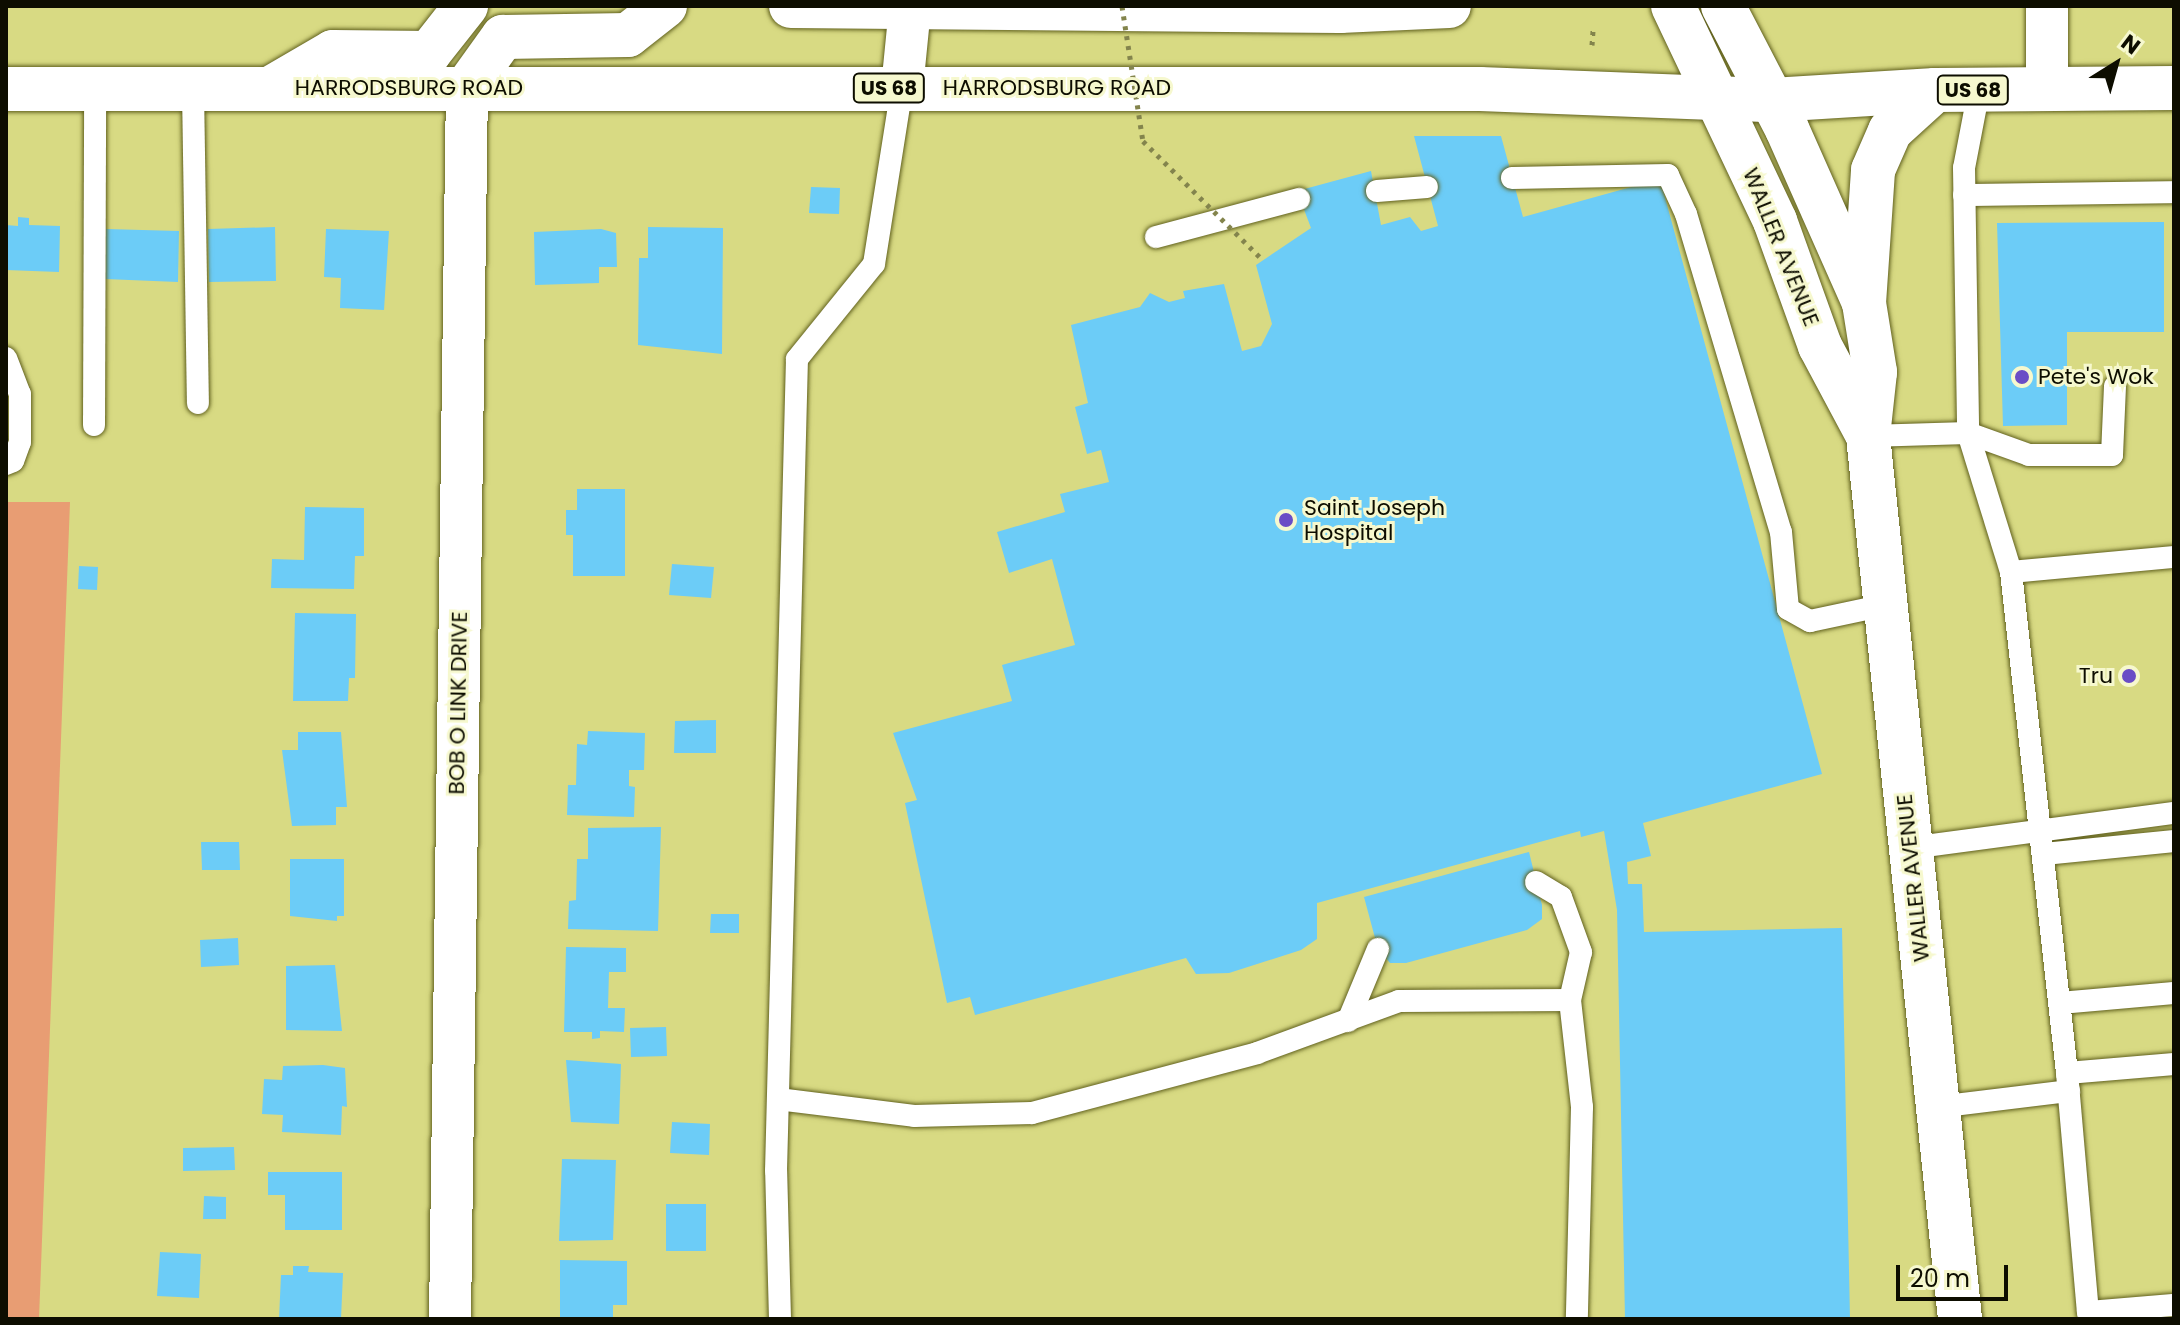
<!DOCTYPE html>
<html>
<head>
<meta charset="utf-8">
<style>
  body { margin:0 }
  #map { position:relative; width:2180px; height:1325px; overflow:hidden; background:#d8da83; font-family:Poppins,sans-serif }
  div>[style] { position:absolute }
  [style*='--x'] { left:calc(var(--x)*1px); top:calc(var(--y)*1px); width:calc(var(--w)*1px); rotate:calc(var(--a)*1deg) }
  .green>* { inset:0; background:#e89d73 }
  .building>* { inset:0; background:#6cccf7 }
  .path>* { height:5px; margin-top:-2.5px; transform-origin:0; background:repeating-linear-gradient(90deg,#83844c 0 4px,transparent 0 10px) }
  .roads { filter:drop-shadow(0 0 2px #61611e) drop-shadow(0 0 2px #61611e) }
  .service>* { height:22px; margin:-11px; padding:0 11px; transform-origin:11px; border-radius:11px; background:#fff }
  .minor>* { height:42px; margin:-21px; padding:0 21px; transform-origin:21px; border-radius:21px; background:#fff }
  .secondary>* { height:44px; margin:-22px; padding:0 22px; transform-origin:22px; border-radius:22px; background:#fff }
  .primary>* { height:44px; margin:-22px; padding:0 22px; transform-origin:22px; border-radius:22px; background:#fff }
  .path-bridge>* { height:5px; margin-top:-2.5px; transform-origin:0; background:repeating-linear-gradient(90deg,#83844c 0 4px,transparent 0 10px) }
  .dots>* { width:22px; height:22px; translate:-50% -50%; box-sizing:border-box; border:4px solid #f6f8ce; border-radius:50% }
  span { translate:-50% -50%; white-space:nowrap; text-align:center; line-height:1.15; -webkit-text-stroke:6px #f6f8ce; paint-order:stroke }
  .shield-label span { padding:2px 6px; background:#f6f8ce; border:2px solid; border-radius:6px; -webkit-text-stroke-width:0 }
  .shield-label { font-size:20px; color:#0d0d00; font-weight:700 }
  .street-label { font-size:22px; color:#0d0d00 }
  .poi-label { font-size:22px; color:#0d0d00 }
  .left { translate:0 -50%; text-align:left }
  .right { translate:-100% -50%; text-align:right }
  .frame { position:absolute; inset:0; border:8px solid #0d0d00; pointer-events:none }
  .north { position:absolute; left:2076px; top:24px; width:80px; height:80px; -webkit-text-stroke:6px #f6f8ce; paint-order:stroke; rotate:37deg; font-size:22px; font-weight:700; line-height:32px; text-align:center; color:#0d0d00 }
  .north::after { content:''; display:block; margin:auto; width:28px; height:36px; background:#0d0d00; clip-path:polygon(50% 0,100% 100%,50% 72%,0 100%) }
  .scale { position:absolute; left:1896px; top:1265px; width:112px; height:36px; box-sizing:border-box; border:4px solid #0d0d00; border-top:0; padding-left:10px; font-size:24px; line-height:28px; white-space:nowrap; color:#0d0d00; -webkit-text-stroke:6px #f6f8ce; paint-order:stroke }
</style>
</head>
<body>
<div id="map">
  <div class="green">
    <div style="clip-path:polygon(6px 502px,70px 502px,39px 1319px,6px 1319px)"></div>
  </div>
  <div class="building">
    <div style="clip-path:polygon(1414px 136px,1501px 136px,1523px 217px,1660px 179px,1822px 774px,1643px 823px,1651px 856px,1627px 862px,1628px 884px,1642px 884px,1644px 932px,1842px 928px,1850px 1319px,1625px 1319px,1617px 910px,1604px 831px,1581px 837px,1580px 831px,1317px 903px,1317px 939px,1301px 950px,1229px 973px,1196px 974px,1186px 958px,975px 1015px,970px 997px,947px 1003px,905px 803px,917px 800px,893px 733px,1012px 701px,1002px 665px,1075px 645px,1052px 559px,1009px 573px,997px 532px,1065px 512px,1060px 494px,1109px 482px,1101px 450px,1087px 454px,1075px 407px,1088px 403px,1071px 325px,1140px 307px,1150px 293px,1169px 302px,1185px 298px,1183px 291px,1224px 284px,1242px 351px,1261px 346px,1272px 324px,1256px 265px,1311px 228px,1297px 191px,1371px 171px,1381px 225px,1410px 217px,1421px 231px,1438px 226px)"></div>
    <div style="clip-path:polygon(811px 187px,840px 188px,839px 214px,809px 213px)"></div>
    <div style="clip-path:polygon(18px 217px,29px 218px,29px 225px,60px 226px,59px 272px,6px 270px,6px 225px,18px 226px)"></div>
    <div style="clip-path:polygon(2164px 222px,2164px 332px,2067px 332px,2067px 425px,2003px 426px,1997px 223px)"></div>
    <div style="clip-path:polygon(275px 227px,276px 281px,209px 282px,208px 229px)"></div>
    <div style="clip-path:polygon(648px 227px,723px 228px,722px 354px,638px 345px,639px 258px,648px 258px)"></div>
    <div style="clip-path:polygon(106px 229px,179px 231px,178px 282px,105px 279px)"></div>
    <div style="clip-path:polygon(326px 229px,389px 231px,384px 310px,340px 308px,341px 278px,324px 277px)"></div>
    <div style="clip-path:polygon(601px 229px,616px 233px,617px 267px,599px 267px,599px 283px,535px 285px,534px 232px)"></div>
    <div style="clip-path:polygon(577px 489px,625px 489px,625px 576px,573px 576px,573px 535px,566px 535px,566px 510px,577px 510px)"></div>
    <div style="clip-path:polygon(305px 507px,364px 508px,364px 556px,355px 556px,354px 589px,271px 588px,272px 559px,304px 560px)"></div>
    <div style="clip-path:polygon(672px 564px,714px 567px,711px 598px,669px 595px)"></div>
    <div style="clip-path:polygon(79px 566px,98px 567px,97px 590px,78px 589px)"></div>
    <div style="clip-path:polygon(295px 613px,356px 614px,355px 678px,349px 678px,348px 701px,293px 701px)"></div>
    <div style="clip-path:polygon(716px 720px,716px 753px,674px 753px,675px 721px)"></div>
    <div style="clip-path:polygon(588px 731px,645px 733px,644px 770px,629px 770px,629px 786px,635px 787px,634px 817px,567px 815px,568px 785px,576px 785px,577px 744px,587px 745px)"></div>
    <div style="clip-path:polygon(298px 732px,341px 732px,347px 807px,336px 807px,336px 825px,292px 826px,282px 750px,298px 750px)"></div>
    <div style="clip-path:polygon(661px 827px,658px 931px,568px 929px,569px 901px,576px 900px,577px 859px,588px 859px,588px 828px)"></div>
    <div style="clip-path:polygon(201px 842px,239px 842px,240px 870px,202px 870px)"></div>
    <div style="clip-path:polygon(1529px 852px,1542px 905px,1542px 919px,1527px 930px,1406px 963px,1390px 963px,1378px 949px,1364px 897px)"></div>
    <div style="clip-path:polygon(290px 859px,344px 859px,344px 916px,337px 916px,337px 921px,290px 916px)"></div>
    <div style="clip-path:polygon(711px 914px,739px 914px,739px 933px,710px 933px)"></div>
    <div style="clip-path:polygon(238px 938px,239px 965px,201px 967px,200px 940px)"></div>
    <div style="clip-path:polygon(566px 947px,626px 948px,626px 972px,609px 972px,608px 1008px,625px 1008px,624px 1032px,600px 1031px,600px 1038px,592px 1039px,592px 1032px,564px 1032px)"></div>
    <div style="clip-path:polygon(335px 965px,342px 1031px,286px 1030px,286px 966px)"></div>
    <div style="clip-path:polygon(666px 1027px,667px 1056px,631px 1057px,630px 1028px)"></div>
    <div style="clip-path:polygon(566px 1060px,621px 1064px,619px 1124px,571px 1122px)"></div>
    <div style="clip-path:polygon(323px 1065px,345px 1068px,347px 1107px,342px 1106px,341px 1135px,282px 1132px,283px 1115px,262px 1114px,264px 1079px,282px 1080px,283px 1066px)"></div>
    <div style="clip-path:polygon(672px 1122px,710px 1124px,709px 1155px,670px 1153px)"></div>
    <div style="clip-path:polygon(234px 1147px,235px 1170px,183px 1171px,183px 1148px)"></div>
    <div style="clip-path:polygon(562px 1159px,616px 1160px,613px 1240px,559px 1241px)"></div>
    <div style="clip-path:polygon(268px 1172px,342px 1172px,342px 1230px,285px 1230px,285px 1195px,268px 1195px)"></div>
    <div style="clip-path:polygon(204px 1196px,226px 1197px,226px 1219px,203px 1219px)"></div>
    <div style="clip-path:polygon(666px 1204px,706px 1204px,706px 1251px,666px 1251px)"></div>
    <div style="clip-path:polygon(160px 1252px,201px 1254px,199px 1298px,157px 1296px)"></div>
    <div style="clip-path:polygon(560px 1260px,627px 1261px,627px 1305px,613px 1305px,613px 1319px,560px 1319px)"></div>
    <div style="clip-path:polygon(293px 1266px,309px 1266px,308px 1272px,343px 1273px,341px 1319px,279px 1319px,281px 1275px,293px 1275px)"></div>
  </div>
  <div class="path">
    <div style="--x:1592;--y:45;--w:16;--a:-86"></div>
  </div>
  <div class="roads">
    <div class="service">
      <div style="--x:193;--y:90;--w:313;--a:89.1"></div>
      <div style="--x:1979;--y:90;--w:79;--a:100.9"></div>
      <div style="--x:1964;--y:168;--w:265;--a:89.1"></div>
      <div style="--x:1968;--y:433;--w:145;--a:72.8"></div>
      <div style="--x:1512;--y:178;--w:156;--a:-1.1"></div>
      <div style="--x:1668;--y:175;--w:43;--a:65.2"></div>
      <div style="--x:1686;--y:214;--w:332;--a:73.4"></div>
      <div style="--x:1781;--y:532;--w:77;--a:84.8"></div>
      <div style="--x:1788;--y:609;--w:25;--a:29"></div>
      <div style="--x:1810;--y:621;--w:77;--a:-12"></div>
      <div style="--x:1377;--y:191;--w:50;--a:-4.6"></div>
      <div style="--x:1964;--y:195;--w:210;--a:-0.8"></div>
      <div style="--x:1156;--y:237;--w:148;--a:-14.9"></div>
      <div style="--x:6;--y:358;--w:39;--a:69"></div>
      <div style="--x:20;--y:394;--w:48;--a:90"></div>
      <div style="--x:20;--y:442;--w:20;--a:110"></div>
      <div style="--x:13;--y:461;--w:8;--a:157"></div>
      <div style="--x:94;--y:425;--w:335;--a:-89.8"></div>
      <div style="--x:1868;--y:436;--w:100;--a:-1.7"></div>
      <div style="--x:1968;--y:433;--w:65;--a:19.8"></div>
      <div style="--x:2029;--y:455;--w:83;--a:0"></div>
      <div style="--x:2112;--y:455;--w:69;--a:-87.5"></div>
      <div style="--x:1910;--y:848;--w:266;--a:-7.6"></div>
      <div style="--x:2044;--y:854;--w:131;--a:-5.7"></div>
      <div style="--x:1536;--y:882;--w:29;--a:31"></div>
      <div style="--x:1561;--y:897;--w:59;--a:70"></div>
      <div style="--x:1581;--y:952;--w:49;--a:102.9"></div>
      <div style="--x:2060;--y:1003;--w:114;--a:-5"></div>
      <div style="--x:1348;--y:1021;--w:78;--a:-67.4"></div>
      <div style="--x:2174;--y:1064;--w:107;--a:175.2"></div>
      <div style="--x:2067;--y:1073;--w:240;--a:85"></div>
      <div style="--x:2088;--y:1312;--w:86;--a:-4.7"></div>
      <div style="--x:2067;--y:1073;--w:504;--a:-96.38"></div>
      <div style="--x:2011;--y:572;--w:164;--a:-5.3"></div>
      <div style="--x:778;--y:1099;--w:137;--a:7.1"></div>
      <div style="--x:914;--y:1116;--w:118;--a:-1.5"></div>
      <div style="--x:1032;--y:1113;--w:233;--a:-14.9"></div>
      <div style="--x:1257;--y:1053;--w:151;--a:-20.1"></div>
      <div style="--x:1399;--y:1001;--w:171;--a:-0.3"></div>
      <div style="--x:1570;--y:1000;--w:108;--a:83.6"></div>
      <div style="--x:1582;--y:1107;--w:212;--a:91.4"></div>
      <div style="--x:1937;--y:1107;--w:133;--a:-6.9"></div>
      <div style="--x:780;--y:1319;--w:148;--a:-91.5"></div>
      <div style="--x:776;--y:1171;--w:812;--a:-88.52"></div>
      <div style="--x:797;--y:359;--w:122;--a:-51"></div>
      <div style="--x:874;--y:264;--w:178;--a:-81"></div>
    </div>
    <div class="minor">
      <div style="--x:902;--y:88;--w:80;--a:-84.3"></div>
      <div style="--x:2047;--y:88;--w:82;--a:-90"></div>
      <div style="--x:450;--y:1319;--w:1232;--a:-89.21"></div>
    </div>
    <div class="secondary">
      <div style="--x:1673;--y:6;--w:238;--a:64.6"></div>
      <div style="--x:1775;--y:221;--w:133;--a:70.2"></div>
      <div style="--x:1820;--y:346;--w:102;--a:61.9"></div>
      <div style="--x:1723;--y:6;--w:139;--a:62.5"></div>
      <div style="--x:1787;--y:129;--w:190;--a:66.1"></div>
      <div style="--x:1864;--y:303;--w:70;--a:80.9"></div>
      <div style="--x:1875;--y:372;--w:64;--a:96.2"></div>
      <div style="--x:1868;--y:436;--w:888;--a:84.05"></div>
    </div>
    <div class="primary">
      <div style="--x:791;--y:6;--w:549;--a:0.52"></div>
      <div style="--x:1340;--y:11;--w:109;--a:-2.6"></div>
      <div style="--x:467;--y:87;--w:62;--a:-54.2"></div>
      <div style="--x:503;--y:37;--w:125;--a:-0.9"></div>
      <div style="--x:628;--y:35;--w:47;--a:-38.1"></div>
      <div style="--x:271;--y:88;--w:72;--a:-30.1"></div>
      <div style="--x:333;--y:52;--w:96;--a:0.6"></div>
      <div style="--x:429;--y:53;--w:60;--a:-51.8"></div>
      <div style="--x:6;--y:89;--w:1474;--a:0"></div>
      <div style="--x:1480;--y:89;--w:292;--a:2.2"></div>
      <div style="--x:1772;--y:100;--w:163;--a:-3.5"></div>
      <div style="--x:1935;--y:90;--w:239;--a:-0.5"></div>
      <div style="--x:1864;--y:303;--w:133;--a:-86.1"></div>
      <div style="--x:1873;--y:170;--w:43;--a:-66.4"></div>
      <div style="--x:1890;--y:131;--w:61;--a:-42.3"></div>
    </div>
  </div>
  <div class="path-bridge">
    <div style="--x:1122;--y:6;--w:137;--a:81.2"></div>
    <div style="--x:1143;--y:141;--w:170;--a:44.8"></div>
  </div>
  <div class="dots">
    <div style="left:2022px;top:377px;background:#6a4dc6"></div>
    <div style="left:1286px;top:520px;background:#6a4dc6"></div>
    <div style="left:2129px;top:676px;background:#6a4dc6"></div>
  </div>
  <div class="shield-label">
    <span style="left:889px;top:88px">US 68</span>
    <span style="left:1973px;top:90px">US 68</span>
  </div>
  <div class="street-label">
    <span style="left:409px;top:88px">HARRODSBURG ROAD</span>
    <span style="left:1057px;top:88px">HARRODSBURG ROAD</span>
    <span style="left:1781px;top:247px;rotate:68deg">WALLER AVENUE</span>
    <span style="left:458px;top:703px;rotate:-89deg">BOB O LINK DRIVE</span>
    <span style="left:1913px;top:878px;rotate:-96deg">WALLER AVENUE</span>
  </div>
  <div class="poi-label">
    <span class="left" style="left:2038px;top:377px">Pete's Wok</span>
    <span class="left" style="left:1304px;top:520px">Saint Joseph<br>Hospital</span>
    <span class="right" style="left:2113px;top:676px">Tru</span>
  </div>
  <div class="frame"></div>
  <div class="north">N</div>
  <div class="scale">20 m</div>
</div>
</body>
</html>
